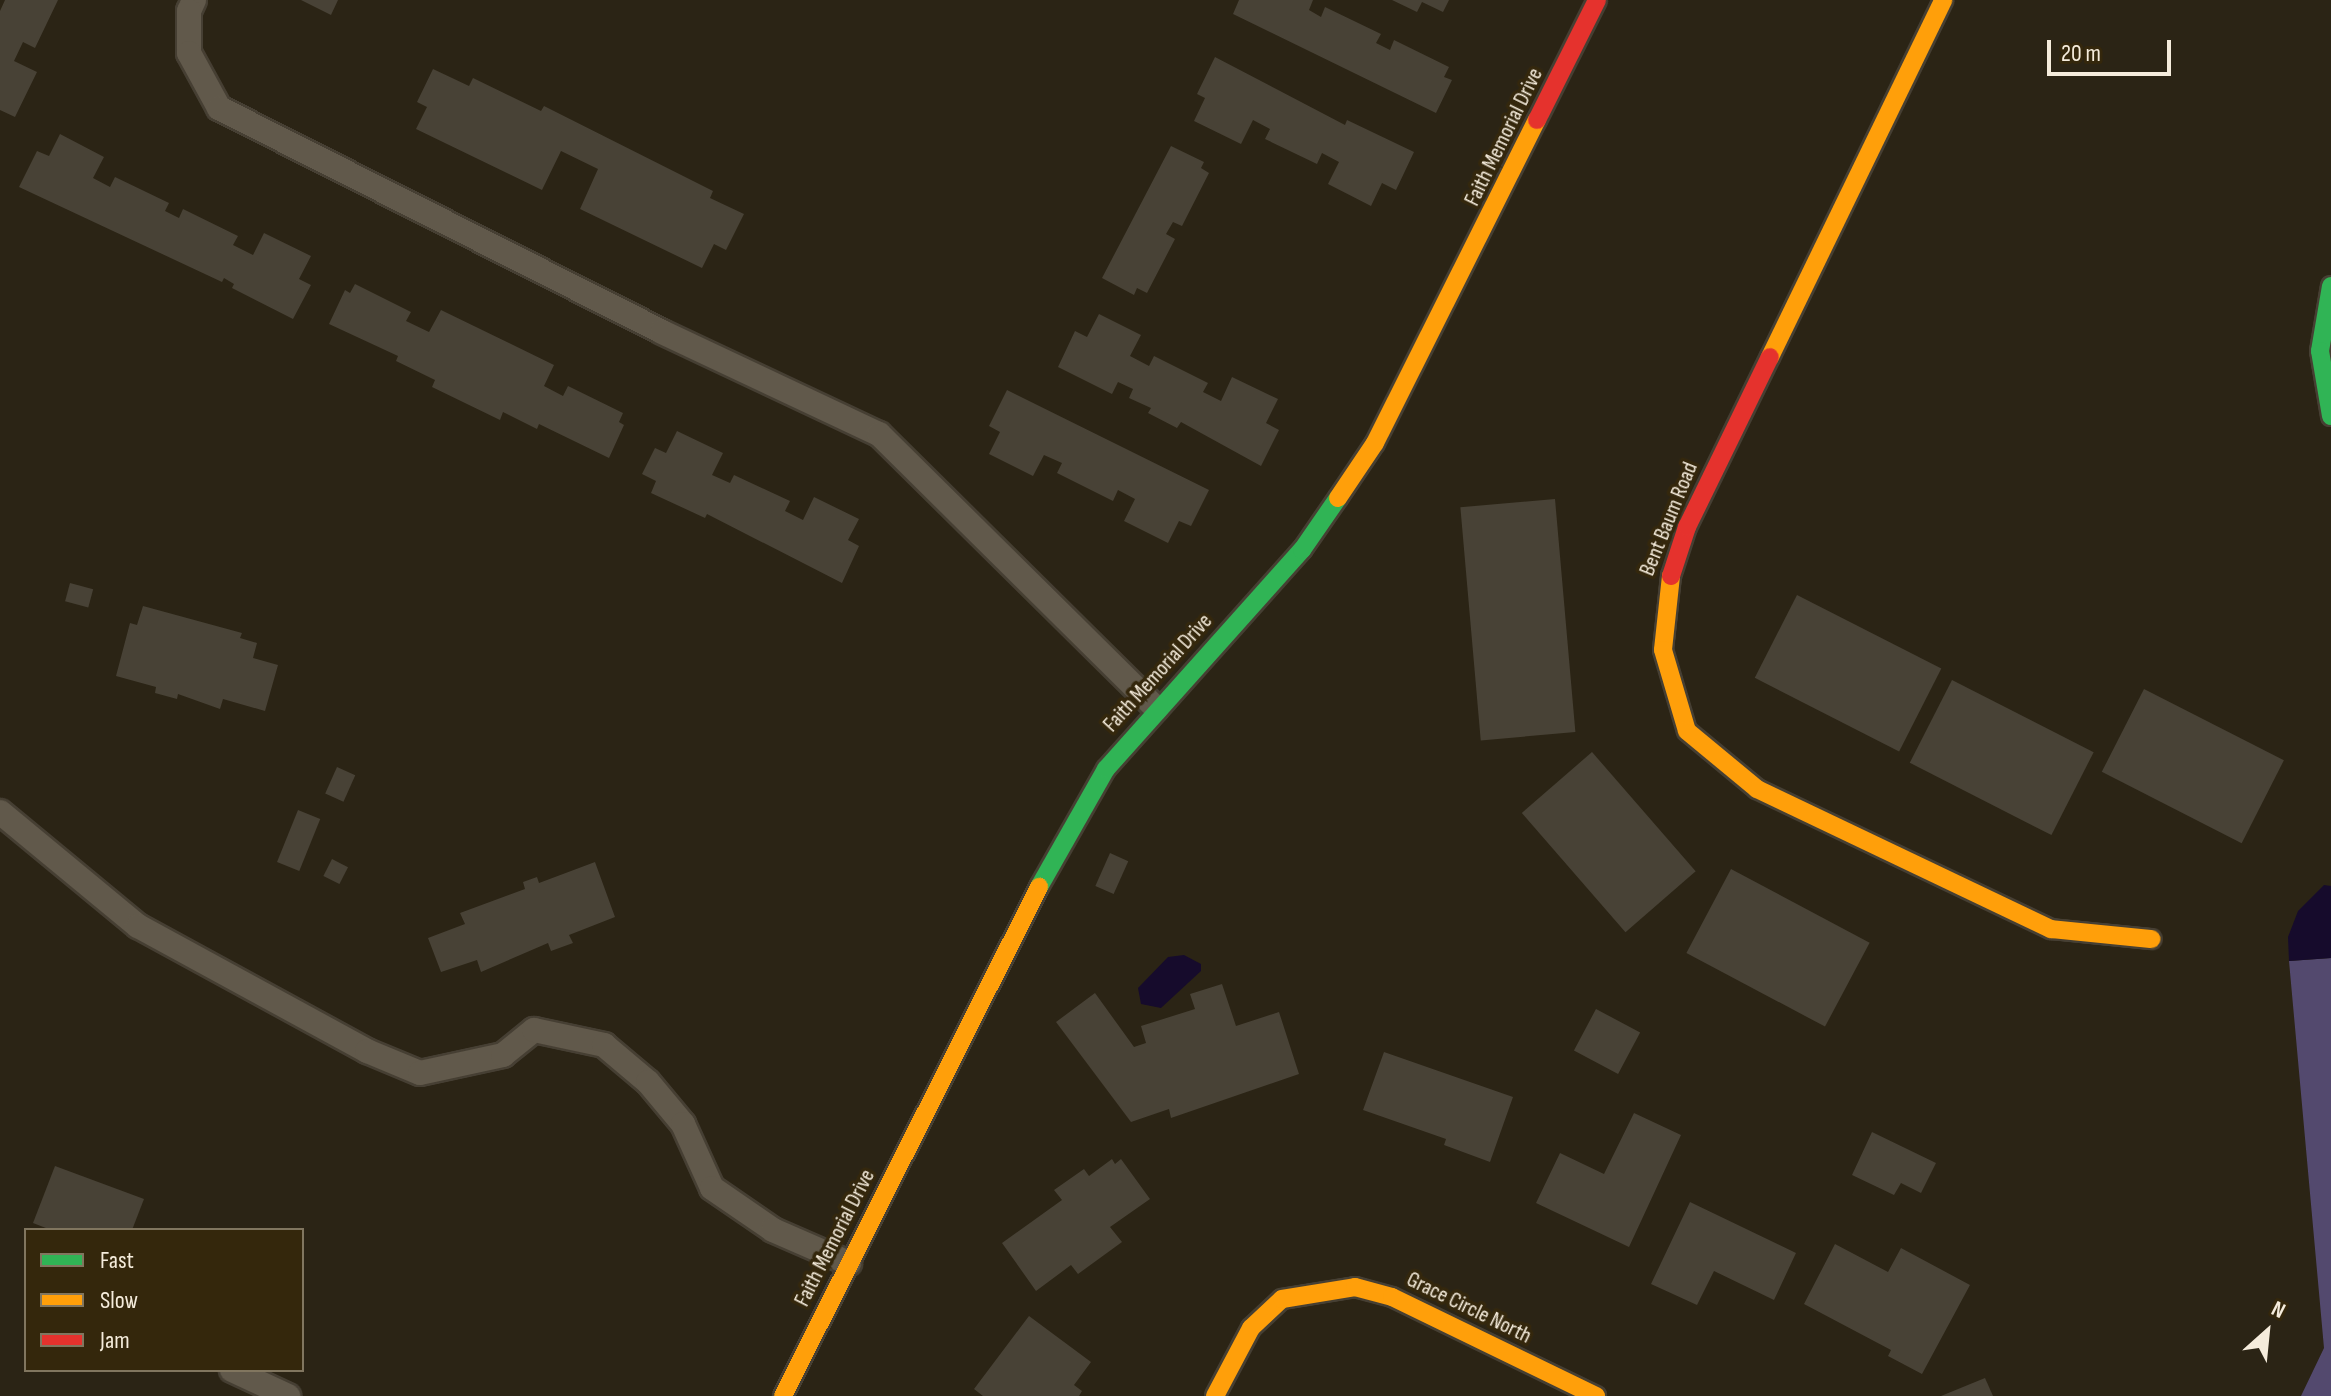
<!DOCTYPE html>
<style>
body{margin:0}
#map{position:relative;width:2331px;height:1396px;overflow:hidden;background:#2b2415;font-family:"Sofia Sans Condensed",sans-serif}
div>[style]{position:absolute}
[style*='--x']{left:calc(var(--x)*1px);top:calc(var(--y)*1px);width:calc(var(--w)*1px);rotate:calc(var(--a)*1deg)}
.forest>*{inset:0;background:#53496e}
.water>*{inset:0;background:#160b2c}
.building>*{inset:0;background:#484236;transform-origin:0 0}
.roads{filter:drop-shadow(2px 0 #463f33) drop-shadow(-2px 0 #463f33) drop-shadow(0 2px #463f33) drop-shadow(0 -2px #463f33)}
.lane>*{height:24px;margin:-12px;padding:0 12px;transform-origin:12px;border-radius:12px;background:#61594b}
.fast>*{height:18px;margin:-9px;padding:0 9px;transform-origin:9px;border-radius:9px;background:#30b455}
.slow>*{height:18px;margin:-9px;padding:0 9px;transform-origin:9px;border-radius:9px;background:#ff9f0a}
.jam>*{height:18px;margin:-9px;padding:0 9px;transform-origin:9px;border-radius:9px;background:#e5322d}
span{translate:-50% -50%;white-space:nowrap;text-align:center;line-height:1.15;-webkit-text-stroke:7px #34270c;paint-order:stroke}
.street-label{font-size:22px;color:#f5ecdc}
.legend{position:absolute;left:24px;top:1228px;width:280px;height:144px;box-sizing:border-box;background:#34270c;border:2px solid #81765f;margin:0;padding:10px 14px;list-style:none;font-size:24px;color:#f5ecdc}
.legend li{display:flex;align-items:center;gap:16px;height:40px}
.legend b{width:40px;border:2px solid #81765f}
.north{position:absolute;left:2227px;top:1292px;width:80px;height:80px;-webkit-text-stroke:6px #34270c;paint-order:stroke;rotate:27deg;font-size:22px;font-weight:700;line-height:32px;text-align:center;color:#f5ecdc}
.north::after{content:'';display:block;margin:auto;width:28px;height:36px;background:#f5ecdc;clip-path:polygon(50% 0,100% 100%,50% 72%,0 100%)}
.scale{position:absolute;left:2047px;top:40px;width:124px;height:36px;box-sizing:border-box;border:4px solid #f5ecdc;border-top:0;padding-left:10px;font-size:24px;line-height:28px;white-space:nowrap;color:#f5ecdc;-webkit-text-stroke:6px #34270c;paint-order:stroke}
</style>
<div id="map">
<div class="forest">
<div style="clip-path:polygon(2331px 958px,2331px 1396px,2301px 1396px,2324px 1348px,2289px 961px)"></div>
</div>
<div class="water">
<div style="clip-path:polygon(2324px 885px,2331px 886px,2331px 958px,2289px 961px,2288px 937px,2298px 911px)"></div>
<div style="clip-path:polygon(1184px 955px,1201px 964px,1201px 971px,1161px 1008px,1141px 1004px,1138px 988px,1168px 957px)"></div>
</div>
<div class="building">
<div style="clip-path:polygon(5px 0,58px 0,35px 48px,23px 42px,14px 61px,37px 72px,15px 117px,0 110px,0 11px)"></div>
<div style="clip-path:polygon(301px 0,338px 0,331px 15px)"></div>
<div style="clip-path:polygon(1239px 0,1313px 0,1309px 10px,1321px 17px,1325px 7px,1381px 34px,1376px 43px,1390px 50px,1394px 40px,1449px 67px,1444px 77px,1452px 80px,1436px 113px,1233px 14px)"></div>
<div style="clip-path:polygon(1392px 0,1449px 0,1443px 12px,1422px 2px,1417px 12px)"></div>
<div style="clip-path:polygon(1215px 57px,1345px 125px,1347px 120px,1414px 152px,1396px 190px,1382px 183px,1371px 206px,1328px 184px,1339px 162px,1322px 153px,1317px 164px,1265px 139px,1270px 129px,1253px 120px,1241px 144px,1194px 121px,1205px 98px,1197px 94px)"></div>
<div style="clip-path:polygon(433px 69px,469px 86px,473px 78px,541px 111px,544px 106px,713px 191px,710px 198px,744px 214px,726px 250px,714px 244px,702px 268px,580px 209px,598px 169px,561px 151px,542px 190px,416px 129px,427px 107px,417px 102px)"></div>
<div style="clip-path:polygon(60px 134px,104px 157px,93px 178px,110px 187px,115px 177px,169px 203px,165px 211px,179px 218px,183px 209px,238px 236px,233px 245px,253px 255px,264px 233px,311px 256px,299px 279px,311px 285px,293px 319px,232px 288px,234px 284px,224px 278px,222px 282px,19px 187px,37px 151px,49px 156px)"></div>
<div style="clip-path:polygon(1171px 146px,1204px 162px,1201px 168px,1209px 173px,1182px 226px,1173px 222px,1166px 234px,1175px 239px,1147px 293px,1137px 288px,1134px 295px,1102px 278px)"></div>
<div style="clip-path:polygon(355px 284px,411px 312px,406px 321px,429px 332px,441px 310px,554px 365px,544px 386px,563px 396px,568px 386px,623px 413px,619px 422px,624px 425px,609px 458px,539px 424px,537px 429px,503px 412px,500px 420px,432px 387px,435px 380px,396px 361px,398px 356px,329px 324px,345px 290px,350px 293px)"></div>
<div style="clip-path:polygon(1099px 314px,1141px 335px,1130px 356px,1149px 366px,1154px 356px,1208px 383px,1203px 392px,1221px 401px,1232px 377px,1278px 399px,1266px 423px,1279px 430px,1261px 466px,1181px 422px,1177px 428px,1148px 413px,1151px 408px,1129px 398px,1133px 389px,1118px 382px,1112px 394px,1058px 367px,1075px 331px,1087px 337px)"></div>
<div style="clip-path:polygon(1007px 390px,1209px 490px,1191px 526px,1179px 521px,1168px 543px,1124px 521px,1135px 499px,1118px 490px,1113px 501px,1057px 473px,1062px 463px,1044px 455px,1033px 476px,989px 454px,1000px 432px,989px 426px)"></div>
<div style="clip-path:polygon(677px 431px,723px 453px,712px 475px,730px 483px,734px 475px,790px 501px,785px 511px,803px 520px,814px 497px,859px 519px,848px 540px,859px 546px,842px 583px,707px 514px,705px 518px,651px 493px,656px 481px,642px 474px,655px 448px,666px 453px)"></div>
<div style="left:1555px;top:499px;width:234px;height:95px;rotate:85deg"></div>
<div style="left:70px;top:583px;width:24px;height:19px;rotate:15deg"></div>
<div style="left:1797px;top:595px;width:162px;height:93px;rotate:27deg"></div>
<div style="clip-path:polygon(143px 606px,242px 633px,240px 638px,257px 643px,253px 658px,278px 665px,265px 711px,223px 699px,220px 709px,178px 694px,177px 699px,155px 693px,156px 687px,116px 676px,130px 623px,137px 625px)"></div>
<div style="left:1952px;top:680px;width:159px;height:93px;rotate:27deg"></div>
<div style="left:2144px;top:689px;width:157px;height:93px;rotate:27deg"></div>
<div style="left:1592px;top:752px;width:158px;height:93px;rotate:49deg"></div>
<div style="left:337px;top:767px;width:20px;height:29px;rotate:24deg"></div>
<div style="left:298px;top:810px;width:24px;height:56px;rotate:22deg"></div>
<div style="left:1110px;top:853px;width:20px;height:36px;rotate:24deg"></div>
<div style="left:332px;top:859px;width:18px;height:19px;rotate:27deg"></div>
<div style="clip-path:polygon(595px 862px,615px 917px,569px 935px,573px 943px,551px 951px,548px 943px,481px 972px,477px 960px,441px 972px,428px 938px,465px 924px,460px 913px,525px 889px,523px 882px,537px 877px,539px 883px)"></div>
<div style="left:1731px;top:869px;width:157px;height:95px;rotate:28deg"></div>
<div style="clip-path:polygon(1222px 984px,1236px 1026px,1279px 1012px,1299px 1074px,1171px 1118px,1169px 1109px,1131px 1122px,1056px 1022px,1095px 993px,1134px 1047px,1146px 1043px,1141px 1026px,1195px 1009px,1190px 994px)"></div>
<div style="left:1596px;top:1009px;width:50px;height:47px;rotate:28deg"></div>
<div style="clip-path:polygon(1384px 1052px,1513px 1097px,1490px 1162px,1444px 1145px,1446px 1139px,1363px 1110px)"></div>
<div style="clip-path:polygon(1634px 1113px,1681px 1135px,1629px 1247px,1536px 1203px,1560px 1153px,1604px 1174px)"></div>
<div style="clip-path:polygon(1872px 1132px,1936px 1163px,1921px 1193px,1901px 1183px,1894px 1195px,1852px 1175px)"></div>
<div style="clip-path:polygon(1112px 1159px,1115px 1164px,1121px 1159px,1150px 1199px,1110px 1227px,1122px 1242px,1078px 1274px,1071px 1265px,1036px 1291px,1002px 1243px,1062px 1200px,1054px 1190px,1084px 1169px,1089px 1176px)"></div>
<div style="clip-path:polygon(55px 1166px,144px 1199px,132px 1230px,51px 1230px,33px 1223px)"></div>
<div style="clip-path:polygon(1690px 1202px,1796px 1253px,1774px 1300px,1714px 1271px,1697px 1305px,1651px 1284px)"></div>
<div style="clip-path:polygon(1835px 1244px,1888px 1272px,1901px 1248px,1970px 1285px,1922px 1374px,1888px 1356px,1891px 1350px,1804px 1304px)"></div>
<div style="clip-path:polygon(1029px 1316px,1091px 1362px,1074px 1385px,1082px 1391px,1079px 1396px,983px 1396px,974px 1389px)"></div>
<div style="clip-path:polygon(1985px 1378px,1993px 1396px,1941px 1396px)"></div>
</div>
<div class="roads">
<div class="lane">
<div style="--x:194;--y:0;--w:12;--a:114"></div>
<div style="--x:189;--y:11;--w:42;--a:90"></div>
<div style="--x:189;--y:53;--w:63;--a:61.4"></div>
<div style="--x:219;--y:108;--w:496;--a:26.8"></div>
<div style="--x:662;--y:332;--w:240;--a:25.2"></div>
<div style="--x:879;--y:434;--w:390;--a:44.7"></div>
<div style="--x:0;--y:812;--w:179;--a:39.6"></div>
<div style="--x:138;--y:926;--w:261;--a:28.6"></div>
<div style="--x:367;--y:1051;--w:57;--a:22.5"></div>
<div style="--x:420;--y:1073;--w:85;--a:-12.2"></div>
<div style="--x:503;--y:1055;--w:40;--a:-39"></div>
<div style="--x:534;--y:1030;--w:72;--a:12.1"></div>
<div style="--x:604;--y:1045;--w:57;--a:40.1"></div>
<div style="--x:648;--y:1082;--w:55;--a:50.2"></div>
<div style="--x:683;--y:1124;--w:70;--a:65.6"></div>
<div style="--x:712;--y:1188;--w:74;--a:34.5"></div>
<div style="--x:773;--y:1230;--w:83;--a:23.5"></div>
<div style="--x:232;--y:1370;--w:62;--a:24.9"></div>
</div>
<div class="fast">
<div style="--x:2331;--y:286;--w:66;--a:99.6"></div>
<div style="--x:2320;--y:351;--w:66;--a:80.4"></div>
<div style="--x:1039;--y:887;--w:136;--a:-60.4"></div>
<div style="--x:1106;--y:769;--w:294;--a:-48.2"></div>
<div style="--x:1302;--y:550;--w:63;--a:-55.3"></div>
</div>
<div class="slow">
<div style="--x:1770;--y:357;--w:397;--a:-64.1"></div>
<div style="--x:1338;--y:498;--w:66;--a:-56.1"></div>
<div style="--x:1375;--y:443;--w:361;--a:-63.4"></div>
<div style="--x:1671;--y:576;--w:74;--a:96.2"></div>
<div style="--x:1663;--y:650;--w:84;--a:73.5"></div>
<div style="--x:1687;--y:731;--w:91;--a:39.6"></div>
<div style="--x:1757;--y:789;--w:326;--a:25.5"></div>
<div style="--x:2051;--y:929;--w:101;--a:5.7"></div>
<div style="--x:783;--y:1396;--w:570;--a:-63.3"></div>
<div style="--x:1215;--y:1396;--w:77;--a:-62.1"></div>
<div style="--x:1251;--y:1328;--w:42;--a:-43.1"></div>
<div style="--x:1282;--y:1299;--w:74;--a:-9.3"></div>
<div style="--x:1355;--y:1287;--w:38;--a:15"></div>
<div style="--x:1392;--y:1297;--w:227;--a:25.9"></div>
</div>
<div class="jam">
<div style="--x:1537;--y:120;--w:134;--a:-63.4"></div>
<div style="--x:1671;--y:576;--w:52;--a:-71.9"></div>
<div style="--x:1687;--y:527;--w:189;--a:-64"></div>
</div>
</div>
<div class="street-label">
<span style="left:1504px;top:137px;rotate:-64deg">Faith Memorial Drive</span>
<span style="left:1669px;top:519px;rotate:-68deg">Bent Baum Road</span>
<span style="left:1158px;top:673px;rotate:-48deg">Faith Memorial Drive</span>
<span style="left:835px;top:1238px;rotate:-63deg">Faith Memorial Drive</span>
<span style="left:1469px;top:1308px;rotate:26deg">Grace Circle North</span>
</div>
<ul class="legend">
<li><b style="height:10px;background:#30b455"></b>Fast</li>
<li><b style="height:10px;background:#ff9f0a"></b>Slow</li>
<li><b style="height:10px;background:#e5322d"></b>Jam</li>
</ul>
<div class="north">N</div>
<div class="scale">20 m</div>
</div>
